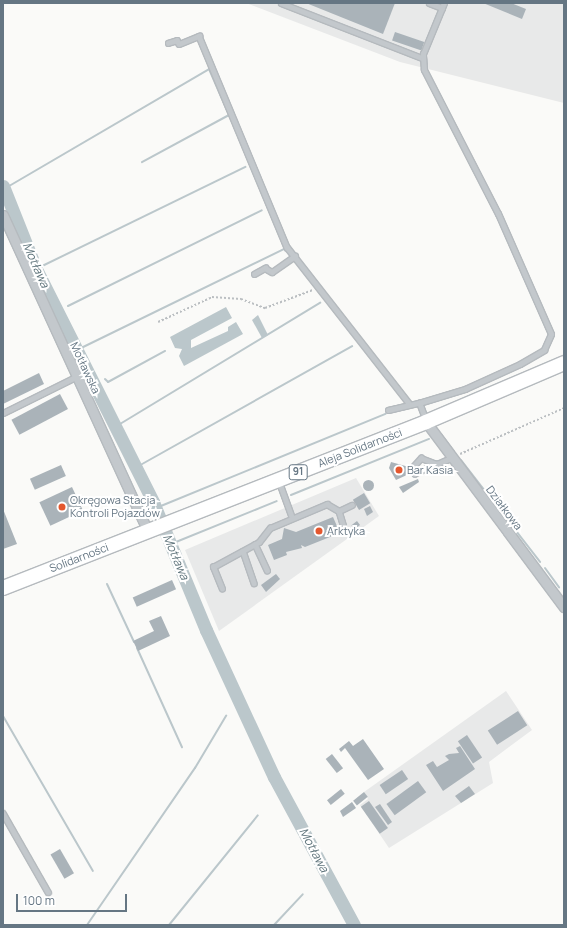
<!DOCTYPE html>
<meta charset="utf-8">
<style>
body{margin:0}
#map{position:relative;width:567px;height:928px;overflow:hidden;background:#fafaf8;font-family:Manrope,sans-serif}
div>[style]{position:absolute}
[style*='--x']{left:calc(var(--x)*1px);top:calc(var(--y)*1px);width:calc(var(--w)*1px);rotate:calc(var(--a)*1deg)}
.built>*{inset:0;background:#e8e9e9}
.water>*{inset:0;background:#bbc7cb}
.stream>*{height:2px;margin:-1px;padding:0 1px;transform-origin:1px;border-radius:1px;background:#bbc7cb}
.river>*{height:13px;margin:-6.5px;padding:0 6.5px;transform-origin:6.5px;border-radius:6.5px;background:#bbc7cb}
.building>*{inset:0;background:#aab3b9;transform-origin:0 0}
.round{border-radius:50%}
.path>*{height:1.5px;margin-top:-0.75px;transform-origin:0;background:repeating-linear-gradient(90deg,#bbbfc2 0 2px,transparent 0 4px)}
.roads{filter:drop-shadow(1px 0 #b5babe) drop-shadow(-1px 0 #b5babe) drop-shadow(0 1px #b5babe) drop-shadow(0 -1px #b5babe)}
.service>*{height:4.5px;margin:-2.25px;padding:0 2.25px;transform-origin:2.25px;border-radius:2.25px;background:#c3c8cc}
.minor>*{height:9px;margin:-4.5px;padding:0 4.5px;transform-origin:4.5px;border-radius:4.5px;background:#c3c8cc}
.primary>*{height:14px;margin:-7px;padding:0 7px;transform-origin:7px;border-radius:7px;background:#fff}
.dots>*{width:11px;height:11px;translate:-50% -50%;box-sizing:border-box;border:2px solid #fff;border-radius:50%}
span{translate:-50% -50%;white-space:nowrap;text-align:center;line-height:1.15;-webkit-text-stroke:4px #fff;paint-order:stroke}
.shield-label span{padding:1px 3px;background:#fff;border:1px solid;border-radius:3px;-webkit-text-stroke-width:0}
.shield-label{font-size:10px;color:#657683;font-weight:700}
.street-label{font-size:11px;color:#657683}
.poi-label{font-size:11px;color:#657683}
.left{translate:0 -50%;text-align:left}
.water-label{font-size:12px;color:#60757c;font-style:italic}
.frame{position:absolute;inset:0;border:4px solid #657683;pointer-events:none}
.scale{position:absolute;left:16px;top:894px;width:111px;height:18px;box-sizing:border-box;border:2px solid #657683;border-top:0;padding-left:5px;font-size:12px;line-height:14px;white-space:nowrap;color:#657683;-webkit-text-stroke:3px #fff;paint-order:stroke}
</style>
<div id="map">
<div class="built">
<div style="clip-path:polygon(246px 3px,564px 3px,564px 103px,400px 62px)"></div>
<div style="clip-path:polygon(356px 478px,379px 516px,219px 631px,185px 550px)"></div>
<div style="clip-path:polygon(506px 691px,532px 730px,489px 762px,493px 783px,389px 848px,360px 805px,368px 799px,364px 792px)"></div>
</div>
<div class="water">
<div style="clip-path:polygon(226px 307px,232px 318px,191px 340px,191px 348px,228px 331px,228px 327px,236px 322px,243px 334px,184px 366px,179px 356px,182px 349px,175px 348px,170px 337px)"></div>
<div style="clip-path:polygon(258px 315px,268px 335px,262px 338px,252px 320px)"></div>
</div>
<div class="stream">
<div style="--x:4;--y:189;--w:238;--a:-30.3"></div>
<div style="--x:209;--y:69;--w:50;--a:66.5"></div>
<div style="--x:229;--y:115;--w:99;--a:151.6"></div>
<div style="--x:36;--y:269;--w:233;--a:-26"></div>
<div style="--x:68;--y:306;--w:216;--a:-26.3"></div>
<div style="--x:77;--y:350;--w:230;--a:-26"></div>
<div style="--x:105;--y:379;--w:4;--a:45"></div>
<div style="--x:108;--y:382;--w:65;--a:-28.5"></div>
<div style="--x:115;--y:427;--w:240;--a:-31.2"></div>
<div style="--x:441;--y:434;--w:21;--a:53"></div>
<div style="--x:461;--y:460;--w:129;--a:52.2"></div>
<div style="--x:135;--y:468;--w:249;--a:-29.3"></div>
<div style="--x:291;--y:495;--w:149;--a:-22.1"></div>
<div style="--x:156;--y:508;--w:248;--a:-22.3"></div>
<div style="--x:171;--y:544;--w:114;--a:-22.1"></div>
<div style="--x:545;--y:568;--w:24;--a:54"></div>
<div style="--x:107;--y:584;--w:64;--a:65"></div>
<div style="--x:137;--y:648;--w:109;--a:65.6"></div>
<div style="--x:3;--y:716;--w:179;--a:59.9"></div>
<div style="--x:87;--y:925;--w:191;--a:-55.5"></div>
<div style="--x:195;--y:768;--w:61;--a:-59.2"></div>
<div style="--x:169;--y:925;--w:141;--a:-51"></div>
<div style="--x:274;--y:925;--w:42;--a:-46.9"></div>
</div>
<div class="river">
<div style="--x:3;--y:186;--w:89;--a:68.3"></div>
<div style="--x:36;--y:269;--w:261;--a:63.3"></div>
<div style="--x:153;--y:502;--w:139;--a:67.5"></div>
<div style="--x:206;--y:630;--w:162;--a:65.2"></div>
<div style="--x:274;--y:777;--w:168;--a:61.6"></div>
</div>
<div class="building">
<div style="clip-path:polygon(306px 3px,395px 3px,383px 34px)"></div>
<div style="clip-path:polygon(483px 3px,511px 3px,526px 9px,522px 19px)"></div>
<div style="left:395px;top:32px;width:31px;height:9px;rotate:19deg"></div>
<div style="clip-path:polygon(39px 373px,44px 384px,3px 404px,3px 391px)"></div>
<div style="left:60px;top:394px;width:17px;height:55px;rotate:62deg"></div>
<div style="clip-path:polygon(391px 462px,409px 467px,409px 474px,396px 480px,389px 468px)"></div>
<div style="left:61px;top:465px;width:12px;height:34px;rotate:66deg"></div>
<div style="clip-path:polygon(418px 479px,419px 482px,403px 493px,399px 487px)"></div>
<div class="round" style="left:362.5px;top:479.5px;width:11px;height:11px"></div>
<div style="left:72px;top:487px;width:26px;height:36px;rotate:65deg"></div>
<div style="left:364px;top:493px;width:12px;height:13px;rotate:59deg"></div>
<div style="clip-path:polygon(370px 506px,373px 512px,367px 516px,364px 509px)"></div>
<div style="clip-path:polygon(3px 509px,17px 544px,3px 549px)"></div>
<div style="clip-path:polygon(333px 517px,340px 533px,305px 547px,301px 545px,302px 548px,286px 552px,287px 555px,274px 560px,268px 545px,282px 539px,284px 528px,296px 532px)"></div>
<div style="left:357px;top:521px;width:5px;height:7px;rotate:53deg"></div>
<div style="clip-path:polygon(276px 574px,280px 579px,266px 592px,261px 585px)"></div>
<div style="left:172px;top:580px;width:10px;height:43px;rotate:66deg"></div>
<div style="clip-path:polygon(161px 616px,170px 636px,138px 651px,133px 641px,154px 631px,149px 621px)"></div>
<div style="left:518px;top:711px;width:17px;height:36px;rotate:57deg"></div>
<div style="left:467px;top:735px;width:27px;height:11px;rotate:56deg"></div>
<div style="clip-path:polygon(363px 739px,384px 769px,368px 780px,345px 748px,341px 752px,339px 749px,349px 741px,353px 746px)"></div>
<div style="clip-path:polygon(460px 746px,475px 769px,443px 791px,426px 765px,433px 761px,437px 767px,449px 760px,445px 756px,449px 754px,459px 753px,456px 748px)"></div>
<div style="left:332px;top:754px;width:18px;height:8px;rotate:52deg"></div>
<div style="left:402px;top:770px;width:11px;height:27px;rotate:56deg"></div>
<div style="left:418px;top:781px;width:14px;height:39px;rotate:54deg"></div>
<div style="clip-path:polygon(469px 786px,475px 794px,461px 803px,455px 796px)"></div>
<div style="left:341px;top:789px;width:6px;height:18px;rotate:51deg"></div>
<div style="left:364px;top:792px;width:6px;height:14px;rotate:51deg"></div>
<div style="left:369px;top:801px;width:33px;height:10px;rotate:55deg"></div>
<div style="clip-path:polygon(352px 802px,356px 808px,343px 817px,340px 811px)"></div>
<div style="clip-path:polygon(380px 804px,392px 822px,388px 825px,375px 807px)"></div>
<div style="left:60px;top:849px;width:28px;height:11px;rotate:60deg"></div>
</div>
<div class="path">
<div style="--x:158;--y:322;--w:60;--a:-24.8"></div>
<div style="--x:212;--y:297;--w:29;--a:4"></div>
<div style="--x:241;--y:299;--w:26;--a:21"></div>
<div style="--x:265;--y:308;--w:51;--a:-20.6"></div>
<div style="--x:460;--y:454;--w:114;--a:-23.9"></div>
</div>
<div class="roads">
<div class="service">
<div style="--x:281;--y:3;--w:151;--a:21.3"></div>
<div style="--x:429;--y:3;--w:14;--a:21"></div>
<div style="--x:168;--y:43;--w:9;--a:-18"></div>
<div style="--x:177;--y:40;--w:4;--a:63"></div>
<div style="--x:179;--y:44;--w:22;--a:-22"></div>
<div style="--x:199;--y:36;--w:229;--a:67.4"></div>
<div style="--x:287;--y:247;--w:198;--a:52"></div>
<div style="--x:254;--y:274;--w:13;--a:-29"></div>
<div style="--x:265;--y:268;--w:8;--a:30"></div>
<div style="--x:272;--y:272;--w:28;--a:-35"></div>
<div style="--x:388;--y:410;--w:32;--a:-13"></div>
<div style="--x:3;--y:413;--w:81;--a:-26.3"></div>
<div style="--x:426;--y:421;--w:19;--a:-111"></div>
<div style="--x:419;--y:403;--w:48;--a:-16.9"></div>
<div style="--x:465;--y:389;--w:60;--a:-24.4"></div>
<div style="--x:520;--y:364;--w:28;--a:-30"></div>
<div style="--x:544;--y:350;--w:17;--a:-66"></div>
<div style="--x:551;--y:334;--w:131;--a:-113.8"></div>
<div style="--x:498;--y:214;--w:162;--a:-117.2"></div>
<div style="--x:424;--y:70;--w:16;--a:-94"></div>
<div style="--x:423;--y:54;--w:55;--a:-67.6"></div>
<div style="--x:437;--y:464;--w:24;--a:156"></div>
<div style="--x:415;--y:474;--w:6;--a:-129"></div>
<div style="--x:411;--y:469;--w:15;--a:-48"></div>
<div style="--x:421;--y:458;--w:17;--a:21"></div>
<div style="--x:437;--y:464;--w:15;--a:-23"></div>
<div style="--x:279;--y:481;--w:38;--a:70"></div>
<div style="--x:339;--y:511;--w:17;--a:73"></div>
<div style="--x:255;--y:544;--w:29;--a:65"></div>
<div style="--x:243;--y:551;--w:34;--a:71"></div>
<div style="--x:222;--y:589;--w:24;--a:-112"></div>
<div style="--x:213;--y:567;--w:52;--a:-28.5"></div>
<div style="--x:259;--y:542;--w:18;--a:-52"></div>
<div style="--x:270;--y:528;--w:62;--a:-22.8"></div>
<div style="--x:327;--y:504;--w:14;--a:30"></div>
<div style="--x:339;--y:511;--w:14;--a:-25"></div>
<div style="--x:3;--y:813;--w:91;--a:60.3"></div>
</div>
<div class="minor">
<div style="--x:3;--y:215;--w:348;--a:65.4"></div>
<div style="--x:426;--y:422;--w:231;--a:53.3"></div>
</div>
<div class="primary">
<div style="--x:3;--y:588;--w:454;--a:-21.4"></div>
<div style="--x:426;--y:422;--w:150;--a:-23.1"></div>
</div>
</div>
<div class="dots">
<div style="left:399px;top:470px;background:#e4572e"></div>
<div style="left:62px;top:507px;background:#e4572e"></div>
<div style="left:319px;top:531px;background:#e4572e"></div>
</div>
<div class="shield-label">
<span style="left:298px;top:472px">91</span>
</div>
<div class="street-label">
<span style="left:85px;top:368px;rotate:65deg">Motławska</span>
<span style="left:360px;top:448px;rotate:-21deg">Aleja Solidarności</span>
<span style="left:504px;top:508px;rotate:53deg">Działkowa</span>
<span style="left:79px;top:558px;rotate:-21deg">Solidarności</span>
</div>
<div class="poi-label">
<span class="left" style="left:407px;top:470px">Bar Kasia</span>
<span class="left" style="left:70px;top:507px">Okręgowa Stacja<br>Kontroli Pojazdów</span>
<span class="left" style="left:327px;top:531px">Arktyka</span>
</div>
<div class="water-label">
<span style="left:36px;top:265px;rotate:66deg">Motława</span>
<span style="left:176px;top:557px;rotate:67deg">Motława</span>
<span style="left:314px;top:850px;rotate:62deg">Motława</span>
</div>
<div class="frame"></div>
<div class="scale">100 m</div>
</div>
